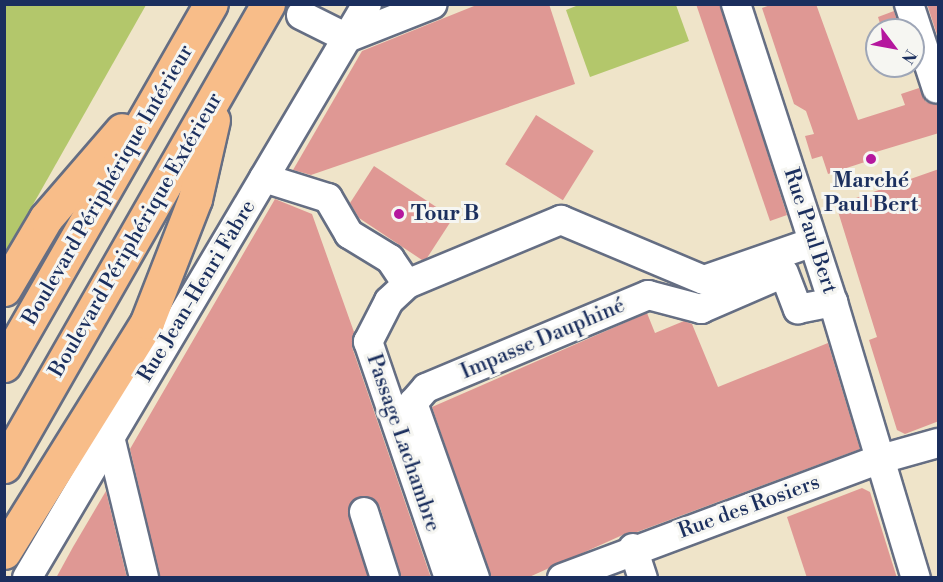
<!DOCTYPE html>
<meta charset="utf-8">
<style>
body{margin:0}
#map{position:relative;width:943px;height:582px;overflow:hidden;background:#efe4c9;font-family:"Libre Bodoni",serif}
div>[style]{position:absolute}
[style*='--x']{left:calc(var(--x)*1px);top:calc(var(--y)*1px);width:calc(var(--w)*1px);rotate:calc(var(--a)*1deg)}
.green>*{inset:0;background:#b3c76b}
.building>*{inset:0;background:#df9894;transform-origin:0 0}
.roads{filter:drop-shadow(2px 0 #656e83) drop-shadow(-2px 0 #656e83) drop-shadow(0 2px #656e83) drop-shadow(0 -2px #656e83)}
.minor>*{height:28px;margin:-14px;padding:0 14px;transform-origin:14px;border-radius:14px;background:#fff}
.highway>*{height:33px;margin:-16.5px;padding:0 16.5px;transform-origin:16.5px;border-radius:16.5px;background:#f8bd89}
.dots>*{width:16px;height:16px;translate:-50% -50%;box-sizing:border-box;border:3px solid #f6f6f2;border-radius:50%}
span{translate:-50% -50%;white-space:nowrap;text-align:center;line-height:1.15;-webkit-text-stroke:6px #f6f6f2;paint-order:stroke}
.poi-label{font-size:21px;color:#1b2f5e;font-weight:700}
.left{translate:0 -50%;text-align:left}
.street-label{font-size:21px;color:#1b2f5e}
.frame{position:absolute;inset:0;border:6px solid #1b2f5e;pointer-events:none}
.north{position:absolute;left:865px;top:18px;width:60px;height:60px;box-sizing:border-box;background:#f6f6f2;border:2px solid #9ea6b7;border-radius:50%;rotate:122deg;font-size:16px;font-weight:700;line-height:24px;text-align:center;color:#1b2f5e}
.north::after{content:'';display:block;margin:auto;width:21px;height:27px;background:#b5179e;clip-path:polygon(50% 0,100% 100%,50% 72%,0 100%)}
</style>
<div id="map">
<div class="green">
<div style="clip-path:polygon(5px 4px,146px 5px,5px 254px,4px 5px)"></div>
<div style="clip-path:polygon(581px 4px,676px 5px,689px 41px,590px 77px,566px 10px)"></div>
</div>
<div class="building">
<div style="clip-path:polygon(479px 4px,549px 4px,575px 84px,311px 175px,293px 170px,362px 51px)"></div>
<div style="clip-path:polygon(696px 4px,720px 4px,787px 215px,770px 221px)"></div>
<div style="clip-path:polygon(773px 4px,816px 4px,858px 120px,905px 105px,901px 94px,919px 88px,926px 102px,939px 105px,939px 133px,866px 155px,868px 161px,828px 174px,822px 156px,812px 159px,805px 136px,814px 134px,806px 111px,794px 104px,762px 8px)"></div>
<div style="clip-path:polygon(927px 4px,939px 4px,939px 41px)"></div>
<div style="clip-path:polygon(894px 11px,900px 30px,882px 30px,878px 17px)"></div>
<div style="left:536px;top:115px;width:68px;height:58px;rotate:32deg"></div>
<div style="clip-path:polygon(374px 166px,453px 218px,427px 258px,422px 260px,359px 218px,350px 203px)"></div>
<div style="clip-path:polygon(939px 169px,939px 421px,905px 434px,897px 430px,869px 340px,877px 337px,836px 205px)"></div>
<div style="clip-path:polygon(275px 199px,312px 214px,354px 332px,352px 347px,431px 578px,401px 578px,380px 507px,367px 496px,352px 501px,348px 509px,368px 578px,160px 578px,130px 449px)"></div>
<div style="clip-path:polygon(647px 313px,655px 333px,684px 321px,692px 324px,718px 387px,828px 343px,860px 449px,637px 532px,627px 533px,527px 578px,491px 578px,432px 407px)"></div>
<div style="clip-path:polygon(862px 488px,870px 492px,897px 578px,807px 578px,787px 517px)"></div>
<div style="clip-path:polygon(106px 491px,127px 578px,56px 578px,73px 547px)"></div>
</div>
<div class="roads">
<div class="minor">
<div style="--x:736;--y:4;--w:313;--a:72"></div>
<div style="--x:833;--y:302;--w:288;--a:73.3"></div>
<div style="--x:909;--y:4;--w:89;--a:71.8"></div>
<div style="--x:301;--y:15;--w:51;--a:26.6"></div>
<div style="--x:347;--y:38;--w:92;--a:-21.6"></div>
<div style="--x:264;--y:178;--w:67;--a:17.4"></div>
<div style="--x:328;--y:198;--w:42;--a:59.7"></div>
<div style="--x:349;--y:234;--w:48;--a:31.4"></div>
<div style="--x:390;--y:259;--w:30;--a:56"></div>
<div style="--x:110;--y:437;--w:145;--a:76.4"></div>
<div style="--x:364;--y:512;--w:69;--a:72.3"></div>
<div style="--x:633;--y:548;--w:32;--a:72"></div>
<div style="--x:27;--y:578;--w:667;--a:-59.36"></div>
<div style="--x:449;--y:578;--w:250;--a:-108.9"></div>
<div style="--x:368;--y:342;--w:46;--a:-62.9"></div>
<div style="--x:389;--y:301;--w:25;--a:-43"></div>
<div style="--x:407;--y:284;--w:167;--a:-22.6"></div>
<div style="--x:561;--y:220;--w:155;--a:22.8"></div>
<div style="--x:704;--y:280;--w:115;--a:-19.2"></div>
<div style="--x:475;--y:578;--w:186;--a:-109.5"></div>
<div style="--x:413;--y:403;--w:20;--a:-49"></div>
<div style="--x:426;--y:388;--w:241;--a:-22.7"></div>
<div style="--x:648;--y:295;--w:55;--a:14.8"></div>
<div style="--x:701;--y:309;--w:90;--a:-23.4"></div>
<div style="--x:784;--y:273;--w:39;--a:69"></div>
<div style="--x:798;--y:309;--w:36;--a:-11"></div>
<div style="--x:562;--y:578;--w:340;--a:-20.5"></div>
<div style="--x:881;--y:459;--w:59;--a:-15.7"></div>
</div>
<div class="highway">
<div style="--x:4;--y:289;--w:82;--a:-59.4"></div>
<div style="--x:46;--y:218;--w:116;--a:-49.2"></div>
<div style="--x:4;--y:365;--w:416;--a:-60.2"></div>
<div style="--x:4;--y:466;--w:532;--a:-60.26"></div>
<div style="--x:4;--y:552;--w:271;--a:-58.1"></div>
<div style="--x:147;--y:322;--w:132;--a:-68.7"></div>
<div style="--x:195;--y:199;--w:81;--a:-77.2"></div>
</div>
</div>
<div class="dots">
<div style="left:871px;top:159px;background:#b5179e"></div>
<div style="left:399px;top:214px;background:#b5179e"></div>
</div>
<div class="poi-label">
<span style="left:871px;top:193px">Marché<br>Paul Bert</span>
<span class="left" style="left:411px;top:214px">Tour B</span>
</div>
<div class="street-label">
<span style="left:108px;top:185px;rotate:-60deg">Boulevard Périphérique Intérieur</span>
<span style="left:810px;top:231px;rotate:72deg">Rue Paul Bert</span>
<span style="left:136px;top:235px;rotate:-60deg">Boulevard Périphérique Extérieur</span>
<span style="left:197px;top:291px;rotate:-59deg">Rue Jean-Henri Fabre</span>
<span style="left:543px;top:339px;rotate:-23deg">Impasse Dauphiné</span>
<span style="left:403px;top:443px;rotate:71deg">Passage Lachambre</span>
<span style="left:749px;top:507px;rotate:-20deg">Rue des Rosiers</span>
</div>
<div class="frame"></div>
<div class="north">N</div>
</div>
